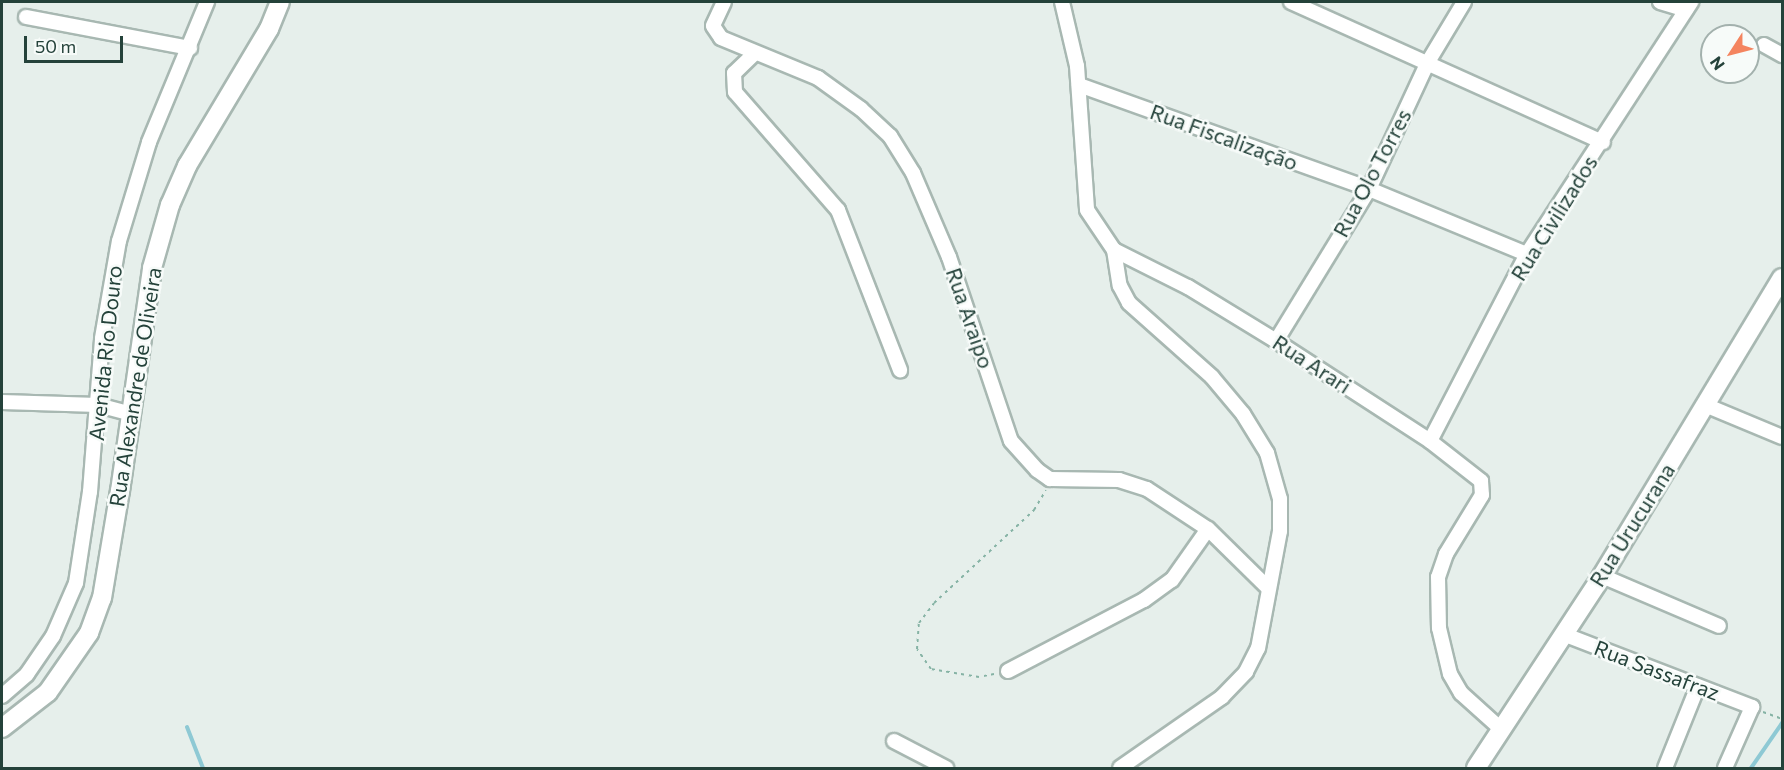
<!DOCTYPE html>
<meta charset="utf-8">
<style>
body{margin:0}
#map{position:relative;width:1784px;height:770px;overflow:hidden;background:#e6efeb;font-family:Commissioner,sans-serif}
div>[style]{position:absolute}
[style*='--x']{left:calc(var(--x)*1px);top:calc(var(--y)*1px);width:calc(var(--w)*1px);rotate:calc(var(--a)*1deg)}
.stream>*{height:4px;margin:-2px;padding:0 2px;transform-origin:2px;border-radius:2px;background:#8ec9d4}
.path>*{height:2px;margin-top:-1px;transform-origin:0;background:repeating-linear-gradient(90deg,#86b3a5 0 3px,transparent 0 7.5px)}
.roads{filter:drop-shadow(2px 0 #a8b8b2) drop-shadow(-2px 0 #a8b8b2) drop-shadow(0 2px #a8b8b2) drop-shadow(0 -2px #a8b8b2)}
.minor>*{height:14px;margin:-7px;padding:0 7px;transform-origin:7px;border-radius:7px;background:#fff}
.tertiary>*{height:18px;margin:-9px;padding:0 9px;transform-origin:9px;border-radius:9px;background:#fff}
.secondary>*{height:18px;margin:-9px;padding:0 9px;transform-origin:9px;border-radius:9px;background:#fff}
span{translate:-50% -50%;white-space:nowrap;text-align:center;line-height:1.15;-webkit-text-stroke:5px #f7fbf9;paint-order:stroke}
.street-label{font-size:21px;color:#24423a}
.frame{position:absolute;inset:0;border:3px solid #24423a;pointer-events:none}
.north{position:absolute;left:1700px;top:24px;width:60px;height:60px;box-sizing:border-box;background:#f7fbf9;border:2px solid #a3b1ad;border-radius:50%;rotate:234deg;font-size:16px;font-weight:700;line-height:24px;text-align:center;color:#24423a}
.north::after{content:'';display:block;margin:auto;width:21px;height:27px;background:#f4845f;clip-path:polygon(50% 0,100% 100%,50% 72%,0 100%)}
.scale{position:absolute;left:24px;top:36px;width:99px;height:27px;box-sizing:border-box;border:3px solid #24423a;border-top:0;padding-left:8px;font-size:18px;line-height:21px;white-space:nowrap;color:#24423a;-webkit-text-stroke:4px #f7fbf9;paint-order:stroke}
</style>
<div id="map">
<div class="stream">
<div style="--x:187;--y:727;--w:44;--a:68.7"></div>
<div style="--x:1751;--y:768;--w:55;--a:-55.4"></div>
</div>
<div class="path">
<div style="--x:994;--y:674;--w:15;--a:169"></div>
<div style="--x:979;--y:677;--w:49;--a:-170.5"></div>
<div style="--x:931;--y:669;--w:24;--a:-125"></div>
<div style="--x:917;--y:649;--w:26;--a:-86"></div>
<div style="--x:919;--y:623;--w:25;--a:-53"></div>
<div style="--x:934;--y:603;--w:137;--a:-42.9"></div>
<div style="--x:1034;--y:510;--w:23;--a:-59"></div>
<div style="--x:1763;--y:712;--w:20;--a:20"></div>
</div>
<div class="roads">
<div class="minor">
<div style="--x:724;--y:2;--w:26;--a:115"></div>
<div style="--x:713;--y:26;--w:14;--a:56"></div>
<div style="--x:721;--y:38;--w:105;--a:22.4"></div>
<div style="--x:818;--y:78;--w:53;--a:35.8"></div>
<div style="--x:861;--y:109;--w:40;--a:43"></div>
<div style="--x:890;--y:136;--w:44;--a:58.1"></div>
<div style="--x:913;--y:173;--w:91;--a:66.8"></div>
<div style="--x:949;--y:257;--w:194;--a:71.4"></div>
<div style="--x:1011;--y:441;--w:39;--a:48"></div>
<div style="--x:1037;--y:470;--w:16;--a:35"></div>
<div style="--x:1050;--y:479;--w:69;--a:0.8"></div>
<div style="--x:1119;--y:480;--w:29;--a:18"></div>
<div style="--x:1147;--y:489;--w:73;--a:33.3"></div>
<div style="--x:1208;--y:529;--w:83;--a:44.5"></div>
<div style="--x:1062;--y:2;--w:66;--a:76.8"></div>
<div style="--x:1077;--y:66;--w:144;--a:86"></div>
<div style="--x:1087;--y:210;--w:48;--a:56"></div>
<div style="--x:1114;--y:250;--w:83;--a:26.6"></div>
<div style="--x:1188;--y:287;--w:103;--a:31.5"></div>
<div style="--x:1276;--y:341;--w:184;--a:33"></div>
<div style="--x:1430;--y:441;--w:65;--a:38.1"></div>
<div style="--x:1481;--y:481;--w:14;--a:86"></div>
<div style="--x:1482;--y:495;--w:69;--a:121.4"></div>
<div style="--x:1446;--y:554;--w:24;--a:109"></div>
<div style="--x:1438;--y:577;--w:51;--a:88.9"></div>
<div style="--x:1439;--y:628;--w:47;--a:76.6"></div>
<div style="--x:1450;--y:674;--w:22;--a:60"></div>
<div style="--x:1461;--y:693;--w:54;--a:42"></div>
<div style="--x:1291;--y:2;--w:342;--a:24.2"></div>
<div style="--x:1660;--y:2;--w:27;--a:17"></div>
<div style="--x:26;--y:17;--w:167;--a:10.7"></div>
<div style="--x:1764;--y:45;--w:21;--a:29"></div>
<div style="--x:755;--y:53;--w:29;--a:136"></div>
<div style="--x:734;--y:73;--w:19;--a:87"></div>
<div style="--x:735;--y:92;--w:157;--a:48.9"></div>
<div style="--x:838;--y:210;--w:172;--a:68.8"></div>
<div style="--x:1079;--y:85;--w:308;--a:19.7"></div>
<div style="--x:1369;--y:189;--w:171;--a:22.4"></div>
<div style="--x:1114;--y:250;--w:36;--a:81"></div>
<div style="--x:1120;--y:286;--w:19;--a:62"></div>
<div style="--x:1129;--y:303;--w:111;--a:41.7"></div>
<div style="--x:1212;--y:377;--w:48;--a:50"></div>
<div style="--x:1243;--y:414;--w:46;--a:58.4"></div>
<div style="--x:1267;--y:453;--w:48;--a:74.2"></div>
<div style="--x:1280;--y:499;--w:32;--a:90"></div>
<div style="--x:1280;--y:531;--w:119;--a:100.6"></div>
<div style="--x:1258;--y:648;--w:27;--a:117"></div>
<div style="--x:1246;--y:672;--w:35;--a:134"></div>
<div style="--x:1222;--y:697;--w:124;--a:145.2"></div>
<div style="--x:1276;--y:341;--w:178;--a:-58.5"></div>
<div style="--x:1369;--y:189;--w:140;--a:-65.1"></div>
<div style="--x:1428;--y:62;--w:70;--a:-59"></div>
<div style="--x:2;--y:402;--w:96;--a:1.8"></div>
<div style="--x:98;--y:405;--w:35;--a:15"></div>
<div style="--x:1705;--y:405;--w:83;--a:22.6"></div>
<div style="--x:1430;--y:441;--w:211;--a:-62.6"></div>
<div style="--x:1527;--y:254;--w:301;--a:-56.9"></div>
<div style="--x:1602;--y:576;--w:127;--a:23.1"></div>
<div style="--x:1563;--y:634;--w:203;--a:21.1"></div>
<div style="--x:1752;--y:707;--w:67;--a:113.9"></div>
<div style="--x:1008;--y:671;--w:153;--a:-27.6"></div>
<div style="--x:1144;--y:600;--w:34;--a:-36"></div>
<div style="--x:1172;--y:580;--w:62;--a:-54.8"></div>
<div style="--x:2;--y:696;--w:33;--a:-41"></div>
<div style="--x:27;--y:674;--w:46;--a:-55.6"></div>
<div style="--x:53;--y:636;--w:58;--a:-66.5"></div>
<div style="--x:76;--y:583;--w:92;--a:-81.3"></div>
<div style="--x:90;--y:492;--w:154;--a:-85.5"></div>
<div style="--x:102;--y:338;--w:98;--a:-80.1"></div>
<div style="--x:119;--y:241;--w:103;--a:-73.1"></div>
<div style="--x:149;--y:142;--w:152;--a:-67.5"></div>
<div style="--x:894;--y:741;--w:59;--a:27.4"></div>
<div style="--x:1665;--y:768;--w:88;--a:-68.1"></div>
</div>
<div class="tertiary">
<div style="--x:1476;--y:768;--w:230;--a:-56.7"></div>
<div style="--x:1602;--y:576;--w:348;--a:-58.9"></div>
</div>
<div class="secondary">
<div style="--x:2;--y:728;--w:58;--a:-38"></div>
<div style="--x:48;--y:692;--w:72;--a:-55.2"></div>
<div style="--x:89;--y:633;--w:37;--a:-70"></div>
<div style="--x:102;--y:598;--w:109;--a:-80.5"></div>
<div style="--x:120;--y:491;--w:225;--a:-81.8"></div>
<div style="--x:152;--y:268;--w:66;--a:-74.1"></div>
<div style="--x:170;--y:205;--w:43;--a:-66.4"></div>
<div style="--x:187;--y:166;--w:160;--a:-59.1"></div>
<div style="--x:269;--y:29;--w:29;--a:-68"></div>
</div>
</div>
<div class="street-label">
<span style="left:1224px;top:137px;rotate:20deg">Rua Fiscalização</span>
<span style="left:1372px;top:173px;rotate:-62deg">Rua Olo Torres</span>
<span style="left:1554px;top:218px;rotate:-58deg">Rua Civilizados</span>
<span style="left:970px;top:318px;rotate:71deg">Rua Araipo</span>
<span style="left:105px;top:353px;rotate:-84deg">Avenida Rio Douro</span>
<span style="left:1312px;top:364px;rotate:33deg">Rua Arari</span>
<span style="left:135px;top:387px;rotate:-81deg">Rua Alexandre de Oliveira</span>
<span style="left:1632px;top:525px;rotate:-58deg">Rua Urucurana</span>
<span style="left:1657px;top:670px;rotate:21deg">Rua Sassafraz</span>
</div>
<div class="frame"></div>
<div class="north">N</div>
<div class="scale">50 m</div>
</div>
